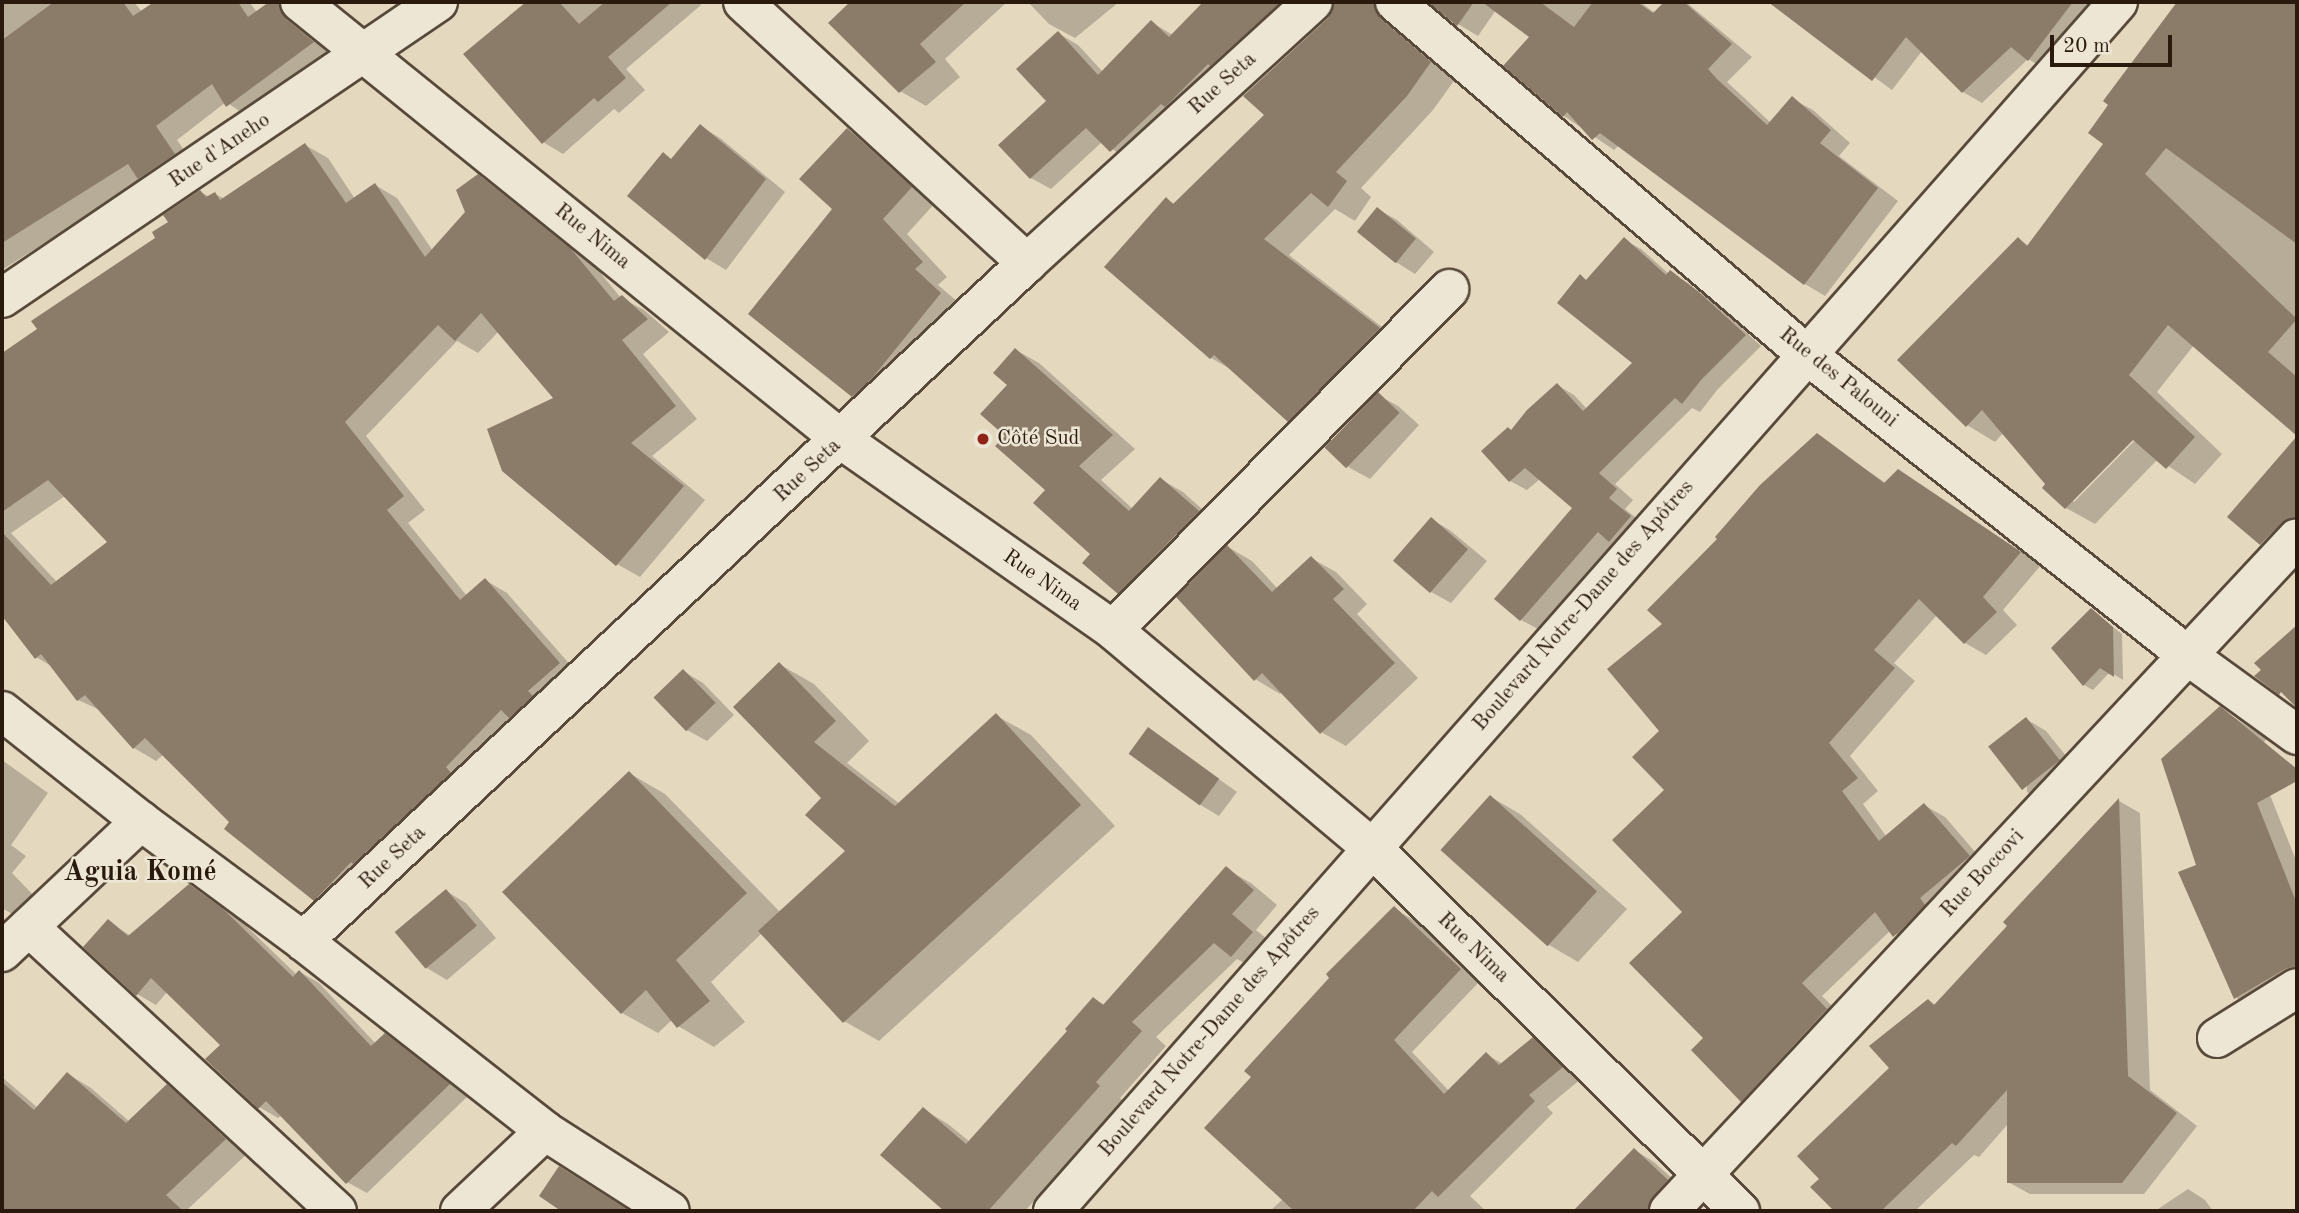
<!DOCTYPE html>
<meta charset="utf-8">
<style>
body{margin:0}
#map{position:relative;width:2299px;height:1213px;overflow:hidden;background:#e4d8bf;font-family:"Old Standard TT",serif}
div>[style]{position:absolute}
[style*='--x']{left:calc(var(--x)*1px);top:calc(var(--y)*1px);width:calc(var(--w)*1px);rotate:calc(var(--a)*1deg)}
.shadow>*{inset:0;background:#0003}
.building>*{inset:0;background:#8b7c6a;transform-origin:0 0}
.roads{filter:drop-shadow(2px 0 #58493a) drop-shadow(-2px 0 #58493a) drop-shadow(0 2px #58493a) drop-shadow(0 -2px #58493a)}
.street>*{height:38px;margin:-19px;padding:0 19px;transform-origin:19px;border-radius:19px;background:#ede6d5}
.secondary>*{height:38px;margin:-19px;padding:0 19px;transform-origin:19px;border-radius:19px;background:#ede6d5}
.dots>*{width:19px;height:19px;translate:-50% -50%;box-sizing:border-box;border:4px solid #ede6d5;border-radius:50%}
span{translate:-50% -50%;white-space:nowrap;text-align:center;line-height:1.15;-webkit-text-stroke:5px #ede6d5;paint-order:stroke}
.street-label{font-size:21px;color:#2a190d}
.poi-label{font-size:21px;color:#2a190d}
.left{translate:0 -50%;text-align:left}
.district-label{font-size:28px;color:#2a190d;font-weight:700}
.frame{position:absolute;inset:0;border:4px solid #2a190d;pointer-events:none}
.scale{position:absolute;left:2050px;top:35px;width:122px;height:32px;box-sizing:border-box;border:4px solid #2a190d;border-top:0;padding-left:9px;font-size:21px;line-height:24px;white-space:nowrap;color:#2a190d;-webkit-text-stroke:5px #ede6d5;paint-order:stroke}
</style>
<div id="map">
<div class="shadow">
<div style="clip-path:polygon(2px 2px,134px 2px,142px 12px,157px 2px,249px 2px,257px 12px,272px 2px,292px 2px,335px 55px,250px 118px,226px 102px,177px 140px,196px 167px,143px 180px,2px 270px)"></div>
<div style="clip-path:polygon(527px 2px,699px 2px,701px 5px,626px 69px,645px 90px,619px 113px,614px 109px,563px 154px,543px 142px,466px 54px)"></div>
<div style="clip-path:polygon(852px 2px,1007px 2px,945px 59px,960px 77px,926px 106px,900px 91px,830px 23px)"></div>
<div style="clip-path:polygon(1028px 2px,1119px 2px,1075px 38px,1049px 24px)"></div>
<div style="clip-path:polygon(1205px 2px,1298px 2px,1131px 162px,1102px 142px,1051px 189px,1031px 178px,1000px 145px,1048px 101px,1058px 33px,1078px 45px,1103px 72px,1151px 22px,1173px 35px)"></div>
<div style="clip-path:polygon(1344px 2px,1380px 4px,1456px 78px,1433px 110px,1361px 188px,1371px 197px,1355px 221px,1335px 209px,1289px 255px,1404px 344px,1314px 435px,1289px 420px,1234px 371px,1211px 358px,1106px 267px,1166px 199px,1175px 204px,1267px 115px)"></div>
<div style="clip-path:polygon(1431px 2px,1640px 2px,1655px 13px,1666px 2px,1686px 2px,1752px 57px,1727px 82px,1739px 93px,1771px 123px,1792px 99px,1813px 110px,1850px 143px,1839px 156px,1898px 201px,1825px 296px,1805px 284px,1619px 145px,1614px 150px,1564px 116px,1531px 37px,1496px 10px,1478px 36px,1458px 24px)"></div>
<div style="clip-path:polygon(1771px 2px,2100px 2px,2047px 70px,2028px 59px,1982px 103px,1963px 92px,1922px 51px,1892px 90px)"></div>
<div style="clip-path:polygon(evenodd,2179px 2px,2297px 2px,2297px 433px,2194px 345px,2157px 392px,2222px 454px,2195px 484px,2158px 459px,2095px 524px,2066px 508px,2045px 488px,2048px 484px,2004px 432px,1995px 442px,1967px 425px,2018px 239px,2029px 246px,2105px 143px,2111px 105px,2105px 101px,2179px 2px,2138px 432px,2140px 435px,2074px 502px,2072px 500px,2138px 432px)"></div>
<div style="clip-path:polygon(700px 126px,720px 138px,785px 192px,726px 270px,706px 258px,663px 155px,672px 160px)"></div>
<div style="clip-path:polygon(848px 130px,872px 144px,936px 202px,907px 234px,947px 277px,938px 285px,965px 308px,878px 410px,853px 395px,835px 209px)"></div>
<div style="clip-path:polygon(evenodd,305px 145px,328px 158px,355px 199px,375px 185px,397px 198px,433px 251px,467px 213px,478px 176px,500px 189px,593px 264px,621px 298px,644px 310px,669px 332px,643px 354px,697px 419px,652px 456px,705px 500px,640px 577px,617px 564px,503px 470px,556px 399px,499px 331px,478px 353px,457px 341px,366px 436px,425px 510px,408px 523px,467px 596px,485px 580px,507px 593px,581px 677px,337px 912px,315px 900px,164px 754px,156px 761px,134px 748px,102px 711px,78px 700px,53px 667px,36px 657px,2px 613px,2px 354px,39px 329px,158px 238px,200px 192px,210px 197px,215px 194px,225px 199px,305px 145px,65px 496px,109px 542px,57px 582px,11px 533px,65px 496px)"></div>
<div style="clip-path:polygon(1377px 209px,1397px 220px,1434px 252px,1415px 274px,1396px 262px)"></div>
<div style="clip-path:polygon(1624px 240px,1641px 249px,1669px 274px,1687px 282px,1718px 306px,1761px 346px,1718px 389px,1700px 412px,1692px 408px,1615px 484px,1633px 500px,1625px 509px,1647px 527px,1626px 550px,1613px 543px,1538px 629px,1521px 620px,1574px 508px,1540px 479px,1527px 490px,1510px 481px,1512px 432px,1557px 385px,1574px 395px,1588px 410px,1634px 363px,1581px 277px,1587px 281px)"></div>
<div style="clip-path:polygon(1016px 350px,1039px 363px,1135px 449px,1101px 480px,1133px 509px,1160px 479px,1183px 492px,1221px 526px,1142px 606px,1119px 593px,1007px 435px,1009px 385px)"></div>
<div style="clip-path:polygon(1378px 395px,1398px 406px,1419px 425px,1370px 479px,1350px 468px,1326px 447px)"></div>
<div style="clip-path:polygon(1818px 436px,1887px 484px,1920px 484px,2041px 565px,2003px 610px,2017px 625px,1986px 655px,1965px 643px,1937px 615px,1894px 663px,1915px 681px,1850px 756px,1878px 791px,1863px 804px,1886px 836px,1924px 805px,1945px 817px,1990px 869px,1916px 948px,1891px 930px,1822px 996px,1848px 1022px,1763px 1113px,1742px 1100px,1705px 1038px,1667px 790px,1661px 731px,1664px 624px)"></div>
<div style="clip-path:polygon(2297px 439px,2297px 530px,2246px 498px)"></div>
<div style="clip-path:polygon(1431px 519px,1451px 531px,1487px 561px,1451px 603px,1431px 592px,1396px 561px)"></div>
<div style="clip-path:polygon(1228px 547px,1252px 561px,1278px 589px,1311px 558px,1336px 572px,1367px 604px,1357px 614px,1418px 678px,1346px 746px,1321px 732px,1282px 692px,1280px 694px,1255px 679px)"></div>
<div style="clip-path:polygon(2091px 610px,2122px 634px,2123px 680px,2110px 672px,2093px 690px,2084px 685px)"></div>
<div style="clip-path:polygon(779px 664px,814px 684px,869px 741px,847px 763px,900px 804px,997px 716px,1031px 735px,1115px 826px,879px 1041px,844px 1021px,762px 933px,711px 982px,745px 1022px,714px 1047px,678px 1026px,673px 1019px,658px 1033px,622px 1013px,629px 773px,665px 794px,781px 913px,848px 851px,824px 798px)"></div>
<div style="clip-path:polygon(683px 671px,703px 683px,734px 715px,707px 741px,687px 730px)"></div>
<div style="clip-path:polygon(2220px 708px,2267px 739px,2253px 752px,2297px 863px,2297px 988px,2258px 1010px,2235px 997px,2198px 866px)"></div>
<div style="clip-path:polygon(2026px 719px,2046px 731px,2079px 772px,2047px 804px,2027px 792px)"></div>
<div style="clip-path:polygon(1149px 729px,1237px 792px,1219px 816px,1199px 804px)"></div>
<div style="clip-path:polygon(2px 760px,48px 793px,11px 845px,26px 856px,12px 873px,37px 899px,17px 917px,2px 908px)"></div>
<div style="clip-path:polygon(1491px 797px,1520px 814px,1627px 909px,1578px 962px,1549px 945px)"></div>
<div style="clip-path:polygon(2119px 801px,2140px 813px,2150px 1090px,2197px 1126px,2144px 1194px,2030px 1194px,2008px 1182px,2008px 1124px,1979px 1157px,1974px 1155px,1915px 1211px,1837px 1211px,1813px 1187px,1822px 1179px,1891px 1068px,1929px 1001px,1936px 1005px)"></div>
<div style="clip-path:polygon(1226px 869px,1251px 883px,1277px 905px,1256px 930px,1277px 947px,1257px 970px,1237px 959px,1156px 1037px,1166px 1046px,1120px 1098px,1123px 1101px,1025px 1211px,947px 1211px,882px 1155px,923px 1109px,948px 1124px,970px 1142px,1069px 1031px,1094px 999px,1105px 1005px)"></div>
<div style="clip-path:polygon(189px 886px,241px 921px,297px 975px,300px 972px,319px 983px,376px 1044px,385px 1035px,404px 1046px,468px 1096px,367px 1193px,347px 1182px,282px 1115px,278px 1118px,259px 1107px,223px 1045px,168px 991px,156px 1005px,137px 994px,108px 921px,131px 936px)"></div>
<div style="clip-path:polygon(446px 891px,466px 903px,496px 938px,447px 980px,427px 968px)"></div>
<div style="clip-path:polygon(1394px 909px,1414px 920px,1480px 981px,1412px 1052px,1449px 1091px,1486px 1054px,1503px 1064px,1533px 1040px,1553px 1051px,1581px 1079px,1547px 1107px,1553px 1113px,1470px 1196px,1486px 1211px,1270px 1211px,1283px 1199px,1254px 1077px)"></div>
<div style="clip-path:polygon(68px 1074px,91px 1088px,130px 1122px,167px 1086px,191px 1100px,248px 1153px,188px 1209px,191px 1211px,2px 1211px,2px 1077px,38px 1108px)"></div>
<div style="clip-path:polygon(1634px 1150px,1654px 1162px,1687px 1192px,1672px 1211px,1594px 1211px,1585px 1202px)"></div>
<div style="clip-path:polygon(2188px 1189px,2205px 1200px,2213px 1211px,2155px 1211px)"></div>
</div>
<div class="building">
<div style="clip-path:polygon(54px 2px,123px 2px,133px 16px,154px 2px,238px 2px,248px 17px,269px 2px,279px 2px,286px 19px,314px 42px,226px 107px,212px 84px,156px 126px,175px 154px,138px 179px,128px 164px,2px 243px,2px 40px)"></div>
<div style="clip-path:polygon(526px 2px,559px 2px,579px 24px,605px 2px,672px 2px,608px 57px,626px 78px,598px 102px,594px 98px,542px 144px,463px 54px)"></div>
<div style="clip-path:polygon(850px 2px,966px 2px,920px 44px,936px 62px,899px 93px,828px 23px)"></div>
<div style="clip-path:polygon(1203px 2px,1281px 2px,1210px 66px,1208px 64px,1165px 107px,1161px 104px,1110px 152px,1086px 128px,1030px 179px,998px 145px,1046px 101px,1016px 69px,1058px 31px,1098px 75px,1151px 20px,1169px 37px)"></div>
<div style="clip-path:polygon(1334px 2px,1374px 2px,1381px 19px,1431px 62px,1407px 96px,1336px 172px,1347px 181px,1328px 207px,1311px 193px,1264px 239px,1380px 328px,1288px 422px,1214px 355px,1210px 359px,1104px 267px,1166px 197px,1173px 204px,1264px 115px,1243px 96px,1328px 18px)"></div>
<div style="clip-path:polygon(1428px 2px,1474px 2px,1457px 26px)"></div>
<div style="clip-path:polygon(1482px 2px,1540px 2px,1574px 27px,1593px 2px,1637px 2px,1653px 13px,1664px 2px,1684px 2px,1732px 44px,1708px 69px,1717px 79px,1767px 125px,1792px 96px,1831px 130px,1820px 143px,1878px 188px,1804px 285px,1600px 133px,1592px 140px,1567px 112px,1563px 117px,1503px 66px,1529px 37px)"></div>
<div style="clip-path:polygon(1768px 2px,2073px 2px,2028px 61px,2011px 47px,1962px 93px,1906px 37px,1872px 81px)"></div>
<div style="clip-path:polygon(2177px 2px,2297px 2px,2297px 244px,2166px 148px,2145px 174px,2297px 319px,2268px 352px,2297px 377px,2297px 436px,2168px 325px,2129px 375px,2195px 437px,2166px 469px,2133px 440px,2065px 509px,2042px 488px,2045px 484px,1982px 410px,1966px 427px,1897px 360px,2018px 237px,2027px 246px,2103px 144px,2088px 133px,2108px 105px,2103px 101px)"></div>
<div style="clip-path:polygon(700px 124px,766px 179px,705px 260px,627px 196px,663px 152px,671px 159px)"></div>
<div style="clip-path:polygon(847px 128px,912px 187px,883px 219px,923px 262px,915px 269px,941px 293px,873px 377px,852px 397px,748px 314px,832px 209px,799px 179px)"></div>
<div style="clip-path:polygon(305px 143px,346px 203px,375px 183px,425px 257px,465px 212px,456px 190px,478px 174px,571px 249px,614px 301px,622px 295px,648px 319px,622px 340px,676px 406px,631px 443px,684px 486px,616px 566px,502px 471px,487px 429px,553px 398px,481px 313px,455px 341px,438px 325px,345px 422px,404px 496px,387px 510px,460px 600px,485px 578px,560px 663px,528px 691px,533px 696px,509px 718px,501px 710px,446px 767px,451px 773px,353px 864px,351px 862px,314px 901px,224px 829px,229px 822px,145px 738px,133px 749px,85px 695px,77px 701px,41px 654px,35px 659px,2px 616px,2px 532px,51px 585px,107px 542px,48px 480px,2px 512px,2px 353px,37px 329px,31px 321px,155px 238px,152px 232px,168px 222px,163px 215px,200px 190px,206px 197px,215px 192px,220px 200px)"></div>
<div style="left:1377px;top:207px;width:50px;height:32px;rotate:39deg"></div>
<div style="clip-path:polygon(1624px 237px,1666px 275px,1670px 270px,1701px 294px,1746px 335px,1701px 380px,1682px 404px,1675px 398px,1599px 473px,1617px 489px,1609px 498px,1631px 516px,1609px 542px,1598px 532px,1520px 621px,1494px 599px,1572px 508px,1525px 468px,1509px 482px,1481px 451px,1508px 427px,1511px 430px,1527px 410px,1557px 383px,1583px 411px,1632px 363px,1557px 303px,1580px 274px,1586px 280px)"></div>
<div style="clip-path:polygon(1015px 348px,1113px 435px,1079px 466px,1129px 511px,1160px 477px,1199px 511px,1118px 594px,1082px 563px,1090px 554px,1033px 503px,1045px 490px,995px 446px,1005px 436px,980px 414px,1007px 385px,993px 373px)"></div>
<div style="left:1378px;top:392px;width:30px;height:77px;rotate:44deg"></div>
<div style="clip-path:polygon(1817px 433px,1884px 483px,1898px 469px,2021px 552px,1983px 597px,1997px 612px,1964px 644px,1919px 599px,1874px 650px,1895px 668px,1829px 743px,1858px 778px,1842px 791px,1879px 841px,1924px 803px,1970px 856px,1920px 898px,1925px 905px,1899px 932px,1893px 937px,1875px 912px,1802px 983px,1827px 1009px,1741px 1102px,1691px 1050px,1703px 1038px,1629px 963px,1682px 912px,1612px 840px,1664px 790px,1632px 757px,1659px 731px,1607px 669px,1662px 624px,1647px 610px,1717px 539px,1715px 537px,1760px 485px)"></div>
<div style="clip-path:polygon(2297px 436px,2297px 517px,2282px 523px,2260px 545px,2227px 517px)"></div>
<div style="left:1431px;top:517px;width:49px;height:58px;rotate:41deg"></div>
<div style="clip-path:polygon(1227px 545px,1272px 592px,1311px 556px,1344px 589px,1333px 599px,1395px 663px,1320px 734px,1262px 673px,1254px 681px,1176px 597px)"></div>
<div style="clip-path:polygon(2091px 608px,2113px 627px,2114px 677px,2100px 668px,2083px 686px,2051px 648px)"></div>
<div style="clip-path:polygon(2297px 625px,2297px 708px,2281px 692px,2279px 695px,2254px 676px,2261px 670px,2254px 663px)"></div>
<div style="clip-path:polygon(779px 662px,836px 721px,814px 742px,895px 806px,996px 713px,1081px 805px,843px 1023px,758px 931px,845px 851px,805px 815px,821px 798px,733px 707px)"></div>
<div style="left:683px;top:669px;width:47px;height:41px;rotate:46deg"></div>
<div style="clip-path:polygon(2220px 706px,2297px 769px,2297px 781px,2257px 803px,2297px 904px,2297px 966px,2285px 969px,2234px 999px,2178px 872px,2196px 865px,2161px 759px)"></div>
<div style="left:2026px;top:717px;width:55px;height:48px;rotate:52deg"></div>
<div style="left:1148px;top:727px;width:88px;height:33px;rotate:36deg"></div>
<div style="clip-path:polygon(629px 771px,747px 893px,676px 960px,710px 1001px,677px 1028px,646px 990px,621px 1014px,502px 892px)"></div>
<div style="left:1490px;top:795px;width:144px;height:74px;rotate:42deg"></div>
<div style="clip-path:polygon(2119px 798px,2128px 1076px,2177px 1113px,2122px 1183px,2007px 1183px,2007px 1090px,1956px 1146px,1952px 1143px,1881px 1211px,1834px 1211px,1810px 1187px,1819px 1179px,1797px 1156px,1889px 1068px,1869px 1046px,1928px 999px,1934px 1005px,2007px 926px,2003px 922px)"></div>
<div style="clip-path:polygon(1226px 866px,1254px 890px,1232px 914px,1253px 932px,1231px 957px,1214px 943px,1132px 1022px,1142px 1031px,1096px 1082px,1100px 1086px,988px 1211px,944px 1211px,880px 1155px,923px 1107px,966px 1144px,1067px 1031px,1065px 1029px,1093px 997px,1103px 1005px)"></div>
<div style="clip-path:polygon(189px 884px,222px 908px,293px 977px,299px 970px,371px 1046px,385px 1033px,450px 1084px,346px 1184px,266px 1101px,258px 1109px,205px 1059px,220px 1045px,151px 978px,136px 996px,83px 947px,108px 919px,128px 936px)"></div>
<div style="left:446px;top:889px;width:48px;height:67px;rotate:50deg"></div>
<div style="clip-path:polygon(1394px 906px,1461px 969px,1394px 1040px,1444px 1094px,1486px 1052px,1499px 1065px,1533px 1037px,1563px 1067px,1529px 1095px,1535px 1101px,1438px 1197px,1432px 1191px,1413px 1211px,1294px 1211px,1204px 1128px,1251px 1077px,1244px 1071px,1329px 978px,1326px 974px)"></div>
<div style="clip-path:polygon(67px 1072px,126px 1123px,167px 1084px,226px 1139px,166px 1195px,183px 1211px,2px 1211px,2px 1082px,34px 1110px)"></div>
<div style="clip-path:polygon(1634px 1148px,1668px 1180px,1653px 1197px,1648px 1211px,1573px 1211px)"></div>
<div style="clip-path:polygon(559px 1166px,630px 1211px,561px 1211px,539px 1196px)"></div>
</div>
<div class="roads">
<div class="street">
<div style="--x:300;--y:2;--w:697;--a:38.94"></div>
<div style="--x:842;--y:440;--w:331;--a:35"></div>
<div style="--x:1113;--y:630;--w:339;--a:40.1"></div>
<div style="--x:1372;--y:848;--w:517;--a:44.61"></div>
<div style="--x:743;--y:2;--w:386;--a:42.6"></div>
<div style="--x:1395;--y:2;--w:541;--a:40.58"></div>
<div style="--x:1806;--y:354;--w:486;--a:38.3"></div>
<div style="--x:2187;--y:655;--w:136;--a:36"></div>
<div style="--x:2;--y:298;--w:527;--a:-34.17"></div>
<div style="--x:1113;--y:630;--w:479;--a:-45.4"></div>
<div style="--x:2;--y:711;--w:177;--a:38.4"></div>
<div style="--x:141;--y:821;--w:202;--a:36.5"></div>
<div style="--x:303;--y:941;--w:308;--a:38.1"></div>
<div style="--x:545;--y:1131;--w:148;--a:32.6"></div>
<div style="--x:29;--y:927;--w:419;--a:42.7"></div>
<div style="--x:303;--y:941;--w:992;--a:-43.12"></div>
<div style="--x:1027;--y:263;--w:387;--a:-42.4"></div>
<div style="--x:2;--y:952;--w:191;--a:-43.3"></div>
<div style="--x:2217;--y:1038;--w:94;--a:-32"></div>
<div style="--x:460;--y:1211;--w:117;--a:-43.3"></div>
<div style="--x:1669;--y:1211;--w:920;--a:-46.98"></div>
</div>
<div class="secondary">
<div style="--x:1053;--y:1211;--w:1611;--a:-48.62"></div>
</div>
</div>
<div class="dots">
<div style="left:983px;top:439px;background:#8f2418"></div>
</div>
<div class="street-label">
<span style="left:1223px;top:84px;rotate:-42deg">Rue Seta</span>
<span style="left:220px;top:151px;rotate:-34deg">Rue d'Aneho</span>
<span style="left:592px;top:237px;rotate:39deg">Rue Nima</span>
<span style="left:1838px;top:378px;rotate:39deg">Rue des Palouni</span>
<span style="left:808px;top:471px;rotate:-43deg">Rue Seta</span>
<span style="left:1042px;top:581px;rotate:35deg">Rue Nima</span>
<span style="left:1584px;top:606px;rotate:-49deg">Boulevard Notre-Dame des Apôtres</span>
<span style="left:393px;top:858px;rotate:-43deg">Rue Seta</span>
<span style="left:1983px;top:874px;rotate:-47deg">Rue Boccovi</span>
<span style="left:1473px;top:948px;rotate:44deg">Rue Nima</span>
<span style="left:1210px;top:1032px;rotate:-49deg">Boulevard Notre-Dame des Apôtres</span>
</div>
<div class="poi-label">
<span class="left" style="left:997px;top:439px">Côté Sud</span>
</div>
<div class="district-label">
<span style="left:140px;top:873px">Aguia Komé</span>
</div>
<div class="frame"></div>
<div class="scale">20 m</div>
</div>
